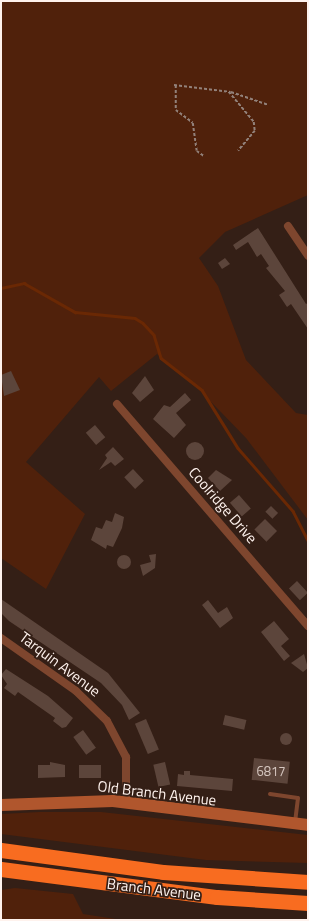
<!DOCTYPE html>
<style>
body{margin:0}
#map{position:relative;width:309px;height:921px;overflow:hidden;background:#341f16;font-family:"Titillium Web",sans-serif}
div>[style]{position:absolute}
[style*='--x']{left:calc(var(--x)*1px);top:calc(var(--y)*1px);width:calc(var(--w)*1px);rotate:calc(var(--a)*1deg)}
.green>*{inset:0;background:#50210b}
.stream>*{height:2.5px;margin:-1.25px;padding:0 1.25px;transform-origin:1.25px;border-radius:1.25px;background:#6a2804}
.building>*{inset:0;background:#5c453b;transform-origin:0 0}
.round{border-radius:50%}
.path>*{height:1.5px;margin-top:-0.75px;transform-origin:0;background:repeating-linear-gradient(90deg,#92817a 0 3px,transparent 0 5px)}
.service>*{height:4px;margin:-2px;padding:0 2px;transform-origin:2px;border-radius:2px;background:#7e462e}
.minor>*{height:8px;margin:-4px;padding:0 4px;transform-origin:4px;border-radius:4px;background:#7e462e}
.secondary>*{height:12px;margin:-6px;padding:0 6px;transform-origin:6px;border-radius:6px;background:#b0562d}
.motorway>*{height:15px;margin:-7.5px;padding:0 7.5px;transform-origin:7.5px;border-radius:7.5px;background:#f86c20}
span{translate:-50% -50%;white-space:nowrap;text-align:center;line-height:1.15;-webkit-text-stroke:3.5px #341f16;paint-order:stroke}
.number-label{font-size:13px;color:#d6c7c0}
.number-label span{-webkit-text-stroke-width:0}
.street-label{font-size:15px;color:#fef2ed}
.frame{position:absolute;inset:0;border:2px solid #fef2ed;pointer-events:none}
</style>
<div id="map">
<div class="green">
<div style="clip-path:polygon(1px 1px,308px 1px,308px 195px,225px 232px,199px 258px,218px 286px,246px 360px,296px 413px,308px 415px,308px 520px,246px 438px,187px 377px,157px 354px,111px 391px,99px 377px,26px 462px,85px 514px,46px 589px,1px 558px)"></div>
<div style="clip-path:polygon(40px 812px,101px 812px,308px 835px,308px 863px,206px 860px,1px 834px,1px 814px)"></div>
<div style="clip-path:polygon(15px 888px,73px 894px,83px 914px,122px 920px,1px 920px,1px 890px)"></div>
</div>
<div class="stream">
<div style="--x:1;--y:288;--w:24;--a:-12"></div>
<div style="--x:24;--y:283;--w:59;--a:29.6"></div>
<div style="--x:75;--y:312;--w:60;--a:5.7"></div>
<div style="--x:135;--y:318;--w:9;--a:32"></div>
<div style="--x:143;--y:323;--w:16;--a:47"></div>
<div style="--x:154;--y:335;--w:24;--a:73"></div>
<div style="--x:161;--y:358;--w:52;--a:38"></div>
<div style="--x:202;--y:390;--w:68;--a:58.2"></div>
<div style="--x:238;--y:448;--w:84;--a:48.9"></div>
<div style="--x:293;--y:511;--w:34;--a:63"></div>
</div>
<div class="building">
<div style="clip-path:polygon(258px 228px,306px 304px,308px 303px,308px 329px,291px 304px,287px 307px,279px 295px,285px 291px,266px 268px,269px 266px,261px 254px,257px 257px,248px 242px,236px 250px,233px 245px)"></div>
<div style="clip-path:polygon(225px 258px,230px 264px,222px 269px,218px 263px)"></div>
<div style="clip-path:polygon(11px 371px,20px 390px,4px 396px,1px 375px)"></div>
<div style="clip-path:polygon(145px 376px,154px 390px,140px 402px,132px 393px)"></div>
<div style="clip-path:polygon(185px 393px,191px 400px,176px 413px,186px 425px,174px 438px,153px 419px,164px 405px,170px 407px)"></div>
<div style="left:95px;top:425px;width:16px;height:12px;rotate:50deg"></div>
<div class="round" style="left:186px;top:442px;width:18px;height:18px"></div>
<div style="clip-path:polygon(113px 447px,124px 459px,115px 466px,111px 462px,99px 470px,107px 458px,105px 455px)"></div>
<div style="left:133px;top:469px;width:16px;height:12px;rotate:47deg"></div>
<div style="clip-path:polygon(216px 470px,232px 480px,220px 491px,208px 478px)"></div>
<div style="left:239px;top:495px;width:18px;height:12px;rotate:49deg"></div>
<div style="left:271px;top:506px;width:10px;height:8px;rotate:45deg"></div>
<div style="clip-path:polygon(115px 513px,124px 517px,122px 528px,113px 547px,107px 545px,106px 549px,91px 540px,96px 527px,102px 529px,106px 520px,112px 522px)"></div>
<div style="left:265px;top:519px;width:17px;height:15px;rotate:45deg"></div>
<div style="clip-path:polygon(156px 554px,155px 568px,143px 576px,140px 565px,151px 562px,149px 555px)"></div>
<div class="round" style="left:117px;top:555px;width:14px;height:14px"></div>
<div style="left:297px;top:581px;width:16px;height:11px;rotate:47deg"></div>
<div style="clip-path:polygon(1px 599px,108px 673px,140px 713px,129px 720px,122px 705px,101px 683px,9px 621px,1px 613px)"></div>
<div style="clip-path:polygon(208px 600px,218px 613px,227px 607px,233px 618px,220px 628px,202px 605px)"></div>
<div style="clip-path:polygon(274px 621px,289px 639px,281px 646px,290px 656px,284px 661px,261px 632px)"></div>
<div style="clip-path:polygon(304px 654px,308px 668px,303px 672px,291px 663px)"></div>
<div style="clip-path:polygon(6px 669px,48px 696px,73px 718px,66px 727px,62px 728px,53px 721px,55px 718px,18px 692px,15px 696px,4px 688px,7px 684px,1px 675px)"></div>
<div style="left:225px;top:715px;width:22px;height:10px;rotate:13deg"></div>
<div style="left:146px;top:719px;width:33px;height:12px;rotate:67deg"></div>
<div style="left:83px;top:730px;width:22px;height:12px;rotate:54deg"></div>
<div class="round" style="left:280px;top:733px;width:12px;height:12px"></div>
<div style="left:254px;top:758px;width:36px;height:22px;rotate:6deg"></div>
<div style="clip-path:polygon(50px 762px,65px 765px,65px 777px,38px 778px,38px 765px,50px 765px)"></div>
<div style="left:165px;top:762px;width:23px;height:12px;rotate:77deg"></div>
<div style="left:79px;top:765px;width:22px;height:13px"></div>
<div style="clip-path:polygon(184px 771px,190px 771px,190px 775px,233px 779px,232px 791px,177px 786px,178px 774px,184px 775px)"></div>
</div>
<div class="path">
<div style="--x:174;--y:85;--w:57;--a:7"></div>
<div style="--x:231;--y:92;--w:39;--a:19"></div>
<div style="--x:176;--y:85;--w:25;--a:90"></div>
<div style="--x:176;--y:110;--w:21;--a:37"></div>
<div style="--x:193;--y:123;--w:28;--a:82"></div>
<div style="--x:197;--y:151;--w:9;--a:36"></div>
<div style="--x:229;--y:92;--w:39;--a:50"></div>
<div style="--x:254;--y:122;--w:9;--a:84"></div>
<div style="--x:255;--y:131;--w:26;--a:130"></div>
</div>
<div class="service">
<div style="--x:270;--y:794;--w:28;--a:8"></div>
<div style="--x:298;--y:798;--w:24;--a:97"></div>
</div>
<div class="minor">
<div style="--x:288;--y:226;--w:36;--a:56"></div>
<div style="--x:117;--y:404;--w:293;--a:49.3"></div>
<div style="--x:1;--y:638;--w:92;--a:35.2"></div>
<div style="--x:76;--y:691;--w:43;--a:44.1"></div>
<div style="--x:107;--y:721;--w:41;--a:62.2"></div>
<div style="--x:126;--y:757;--w:46;--a:90"></div>
</div>
<div class="secondary">
<div style="--x:1;--y:805;--w:112;--a:-2"></div>
<div style="--x:113;--y:801;--w:196;--a:7"></div>
</div>
<div class="motorway">
<div style="--x:1;--y:850;--w:163;--a:7.7"></div>
<div style="--x:163;--y:872;--w:145;--a:3.9"></div>
<div style="--x:1;--y:869;--w:218;--a:7.4"></div>
<div style="--x:217;--y:897;--w:91;--a:3.8"></div>
</div>
<div class="number-label">
<span style="left:271px;top:771px">6817</span>
</div>
<div class="street-label">
<span style="left:223px;top:505px;rotate:49deg">Coolridge Drive</span>
<span style="left:60px;top:664px;rotate:37deg">Tarquin Avenue</span>
<span style="left:157px;top:793px;rotate:7deg">Old Branch Avenue</span>
<span style="left:154px;top:889px;rotate:7deg">Branch Avenue</span>
</div>
<div class="frame"></div>
</div>
